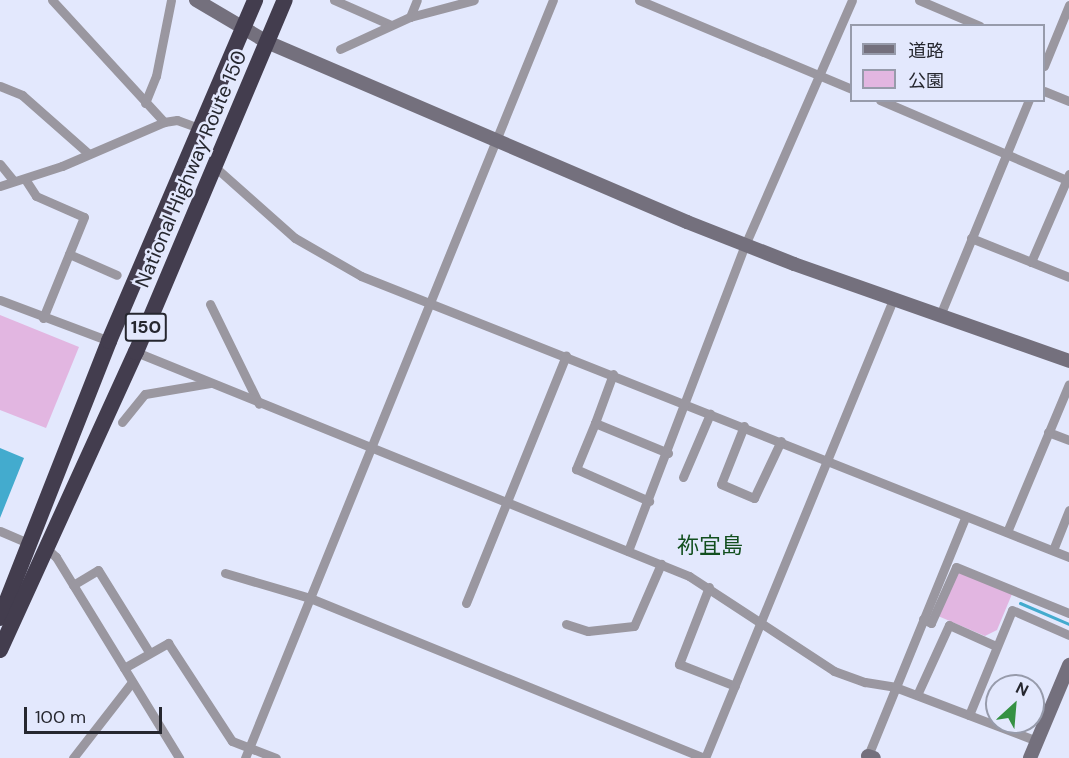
<!DOCTYPE html>
<meta charset="utf-8">
<style>
body{margin:0}
#map{position:relative;width:1069px;height:758px;overflow:hidden;background:#e3e8fd;font-family:"DM Sans","Noto Sans JP",sans-serif}
div>[style]{position:absolute}
[style*='--x']{left:calc(var(--x)*1px);top:calc(var(--y)*1px);width:calc(var(--w)*1px);rotate:calc(var(--a)*1deg)}
.green>*{inset:0;background:#e2b6e1}
.water>*{inset:0;background:#43abce}
.stream>*{height:3px;margin:-1.5px;padding:0 1.5px;transform-origin:1.5px;border-radius:1.5px;background:#43abce}
.street>*{height:9px;margin:-4.5px;padding:0 4.5px;transform-origin:4.5px;border-radius:4.5px;background:#9a97a0}
.secondary>*{height:14px;margin:-7px;padding:0 7px;transform-origin:7px;border-radius:7px;background:#74707d}
.highway>*{height:16px;margin:-8px;padding:0 8px;transform-origin:8px;border-radius:8px;background:#433d4e}
span{translate:-50% -50%;white-space:nowrap;text-align:center;line-height:1.15;-webkit-text-stroke:5px #e3e8fd;paint-order:stroke}
.shield-label span{padding:2px 4px;background:#e3e8fd;border:2px solid;border-radius:4px;-webkit-text-stroke-width:0}
.shield-label{font-size:18px;color:#26272f;font-weight:700}
.street-label{font-size:20px;color:#26272f}
.quarter-label{font-size:22px;color:#124f1e}
.legend{position:absolute;left:850px;top:24px;width:195px;height:78px;box-sizing:border-box;background:#e3e8fd;border:2px solid #979bab;margin:0;padding:8px 10px;list-style:none;font-size:18px;color:#26272f}
.legend li{display:flex;align-items:center;gap:12px;height:30px}
.legend b{width:30px;border:2px solid #979bab}
.north{position:absolute;left:985px;top:674px;width:60px;height:60px;box-sizing:border-box;background:#e3e8fd;border:2px solid #979bab;border-radius:50%;rotate:26deg;font-size:16px;font-weight:700;line-height:24px;text-align:center;color:#26272f}
.north::after{content:'';display:block;margin:auto;width:21px;height:27px;background:#359143;clip-path:polygon(50% 0,100% 100%,50% 72%,0 100%)}
.scale{position:absolute;left:24px;top:707px;width:138px;height:27px;box-sizing:border-box;border:3px solid #26272f;border-top:0;padding-left:8px;font-size:18px;line-height:21px;white-space:nowrap;color:#26272f;-webkit-text-stroke:4px #e3e8fd;paint-order:stroke}
</style>
<div id="map">
<div class="green">
<div style="clip-path:polygon(0 315px,79px 347px,46px 428px,0 410px)"></div>
<div style="clip-path:polygon(957px 571px,1012px 594px,997px 630px,985px 636px,938px 616px)"></div>
</div>
<div class="water">
<div style="clip-path:polygon(0 448px,24px 458px,0 518px)"></div>
</div>
<div class="stream">
<div style="--x:1020;--y:603;--w:53;--a:23.2"></div>
</div>
<div class="street">
<div style="--x:52;--y:0;--w:166;--a:47.4"></div>
<div style="--x:334;--y:0;--w:62;--a:23.7"></div>
<div style="--x:639;--y:0;--w:231;--a:22.7"></div>
<div style="--x:919;--y:0;--w:66;--a:23.1"></div>
<div style="--x:410;--y:17;--w:18;--a:-68"></div>
<div style="--x:340;--y:49;--w:77;--a:-24.6"></div>
<div style="--x:410;--y:17;--w:66;--a:-14.9"></div>
<div style="--x:1044;--y:66;--w:66;--a:-67.7"></div>
<div style="--x:0;--y:86;--w:24;--a:22"></div>
<div style="--x:22;--y:95;--w:89;--a:41.4"></div>
<div style="--x:1044;--y:91;--w:27;--a:22"></div>
<div style="--x:880;--y:100;--w:206;--a:23.2"></div>
<div style="--x:145;--y:103;--w:29;--a:-68"></div>
<div style="--x:156;--y:76;--w:77;--a:-78.8"></div>
<div style="--x:0;--y:164;--w:22;--a:51"></div>
<div style="--x:215;--y:167;--w:107;--a:41.6"></div>
<div style="--x:295;--y:238;--w:76;--a:29.9"></div>
<div style="--x:361;--y:276;--w:762;--a:21.65"></div>
<div style="--x:25;--y:179;--w:20;--a:57"></div>
<div style="--x:36;--y:196;--w:52;--a:23.6"></div>
<div style="--x:84;--y:217;--w:109;--a:112.1"></div>
<div style="--x:0;--y:186;--w:65;--a:-17.9"></div>
<div style="--x:62;--y:166;--w:111;--a:-23.3"></div>
<div style="--x:164;--y:122;--w:13;--a:-9"></div>
<div style="--x:177;--y:120;--w:23;--a:20"></div>
<div style="--x:971;--y:238;--w:105;--a:21.7"></div>
<div style="--x:69;--y:254;--w:52;--a:23.6"></div>
<div style="--x:1031;--y:262;--w:96;--a:-66.6"></div>
<div style="--x:0;--y:300;--w:116;--a:20.6"></div>
<div style="--x:210;--y:304;--w:111;--a:63.9"></div>
<div style="--x:941;--y:313;--w:230;--a:-67.6"></div>
<div style="--x:136;--y:352;--w:597;--a:22.05"></div>
<div style="--x:689;--y:576;--w:173;--a:33.2"></div>
<div style="--x:834;--y:671;--w:33;--a:20"></div>
<div style="--x:865;--y:682;--w:30;--a:9"></div>
<div style="--x:895;--y:687;--w:152;--a:20.8"></div>
<div style="--x:613;--y:374;--w:52;--a:110.2"></div>
<div style="--x:595;--y:423;--w:79;--a:22.3"></div>
<div style="--x:122;--y:422;--w:36;--a:-51"></div>
<div style="--x:145;--y:394;--w:66;--a:-9.6"></div>
<div style="--x:595;--y:423;--w:50;--a:112.4"></div>
<div style="--x:576;--y:469;--w:80;--a:23.7"></div>
<div style="--x:744;--y:426;--w:62;--a:111.6"></div>
<div style="--x:721;--y:484;--w:36;--a:23"></div>
<div style="--x:754;--y:498;--w:63;--a:-64.7"></div>
<div style="--x:1048;--y:432;--w:22;--a:21"></div>
<div style="--x:683;--y:477;--w:69;--a:-66.8"></div>
<div style="--x:0;--y:531;--w:34;--a:23"></div>
<div style="--x:1007;--y:532;--w:160;--a:-67.3"></div>
<div style="--x:45;--y:547;--w:15;--a:42"></div>
<div style="--x:56;--y:557;--w:236;--a:58.5"></div>
<div style="--x:1053;--y:550;--w:43;--a:-68.2"></div>
<div style="--x:628;--y:551;--w:328;--a:-69.1"></div>
<div style="--x:745;--y:245;--w:267;--a:-66.4"></div>
<div style="--x:225;--y:573;--w:89;--a:16.4"></div>
<div style="--x:310;--y:598;--w:426;--a:22.1"></div>
<div style="--x:73;--y:585;--w:29;--a:-31"></div>
<div style="--x:98;--y:570;--w:97;--a:58.1"></div>
<div style="--x:709;--y:587;--w:83;--a:111.3"></div>
<div style="--x:679;--y:664;--w:60;--a:21.4"></div>
<div style="--x:466;--y:603;--w:267;--a:-68"></div>
<div style="--x:923;--y:619;--w:9;--a:27"></div>
<div style="--x:931;--y:623;--w:61;--a:-65.9"></div>
<div style="--x:956;--y:567;--w:122;--a:22.2"></div>
<div style="--x:566;--y:624;--w:23;--a:18"></div>
<div style="--x:588;--y:631;--w:46;--a:-6.2"></div>
<div style="--x:634;--y:626;--w:68;--a:-66.5"></div>
<div style="--x:124;--y:668;--w:51;--a:-29.6"></div>
<div style="--x:168;--y:643;--w:117;--a:56.9"></div>
<div style="--x:232;--y:741;--w:47;--a:21.1"></div>
<div style="--x:917;--y:695;--w:77;--a:-65.4"></div>
<div style="--x:949;--y:625;--w:51;--a:24.1"></div>
<div style="--x:969;--y:715;--w:113;--a:-67.7"></div>
<div style="--x:1012;--y:610;--w:62;--a:23.7"></div>
<div style="--x:73;--y:758;--w:96;--a:-52.2"></div>
<div style="--x:245;--y:758;--w:818;--a:-67.89"></div>
<div style="--x:705;--y:758;--w:497;--a:-67.7"></div>
<div style="--x:867;--y:758;--w:261;--a:-67.8"></div>
</div>
<div class="secondary">
<div style="--x:196;--y:0;--w:82;--a:30.6"></div>
<div style="--x:267;--y:42;--w:457;--a:23.2"></div>
<div style="--x:687;--y:222;--w:115;--a:21.4"></div>
<div style="--x:794;--y:264;--w:292;--a:19.4"></div>
<div style="--x:868;--y:756;--w:6;--a:18"></div>
<div style="--x:1030;--y:758;--w:101;--a:-67.2"></div>
</div>
<div class="highway">
<div style="--x:0;--y:618;--w:298;--a:-68.5"></div>
<div style="--x:109;--y:341;--w:371;--a:-66.8"></div>
<div style="--x:0;--y:650;--w:328;--a:-65.5"></div>
<div style="--x:136;--y:352;--w:382;--a:-67.1"></div>
</div>
<div class="shield-label">
<span style="left:146px;top:327px">150</span>
</div>
<div class="street-label">
<span style="left:191px;top:169px;rotate:-67deg">National Highway Route 150</span>
</div>
<div class="quarter-label">
<span style="left:710px;top:546px">祢宜島</span>
</div>
<ul class="legend">
<li><b style="height:8px;background:#74707d"></b>道路</li>
<li><b style="height:16px;background:#e2b6e1"></b>公園</li>
</ul>
<div class="north">N</div>
<div class="scale">100 m</div>
</div>
